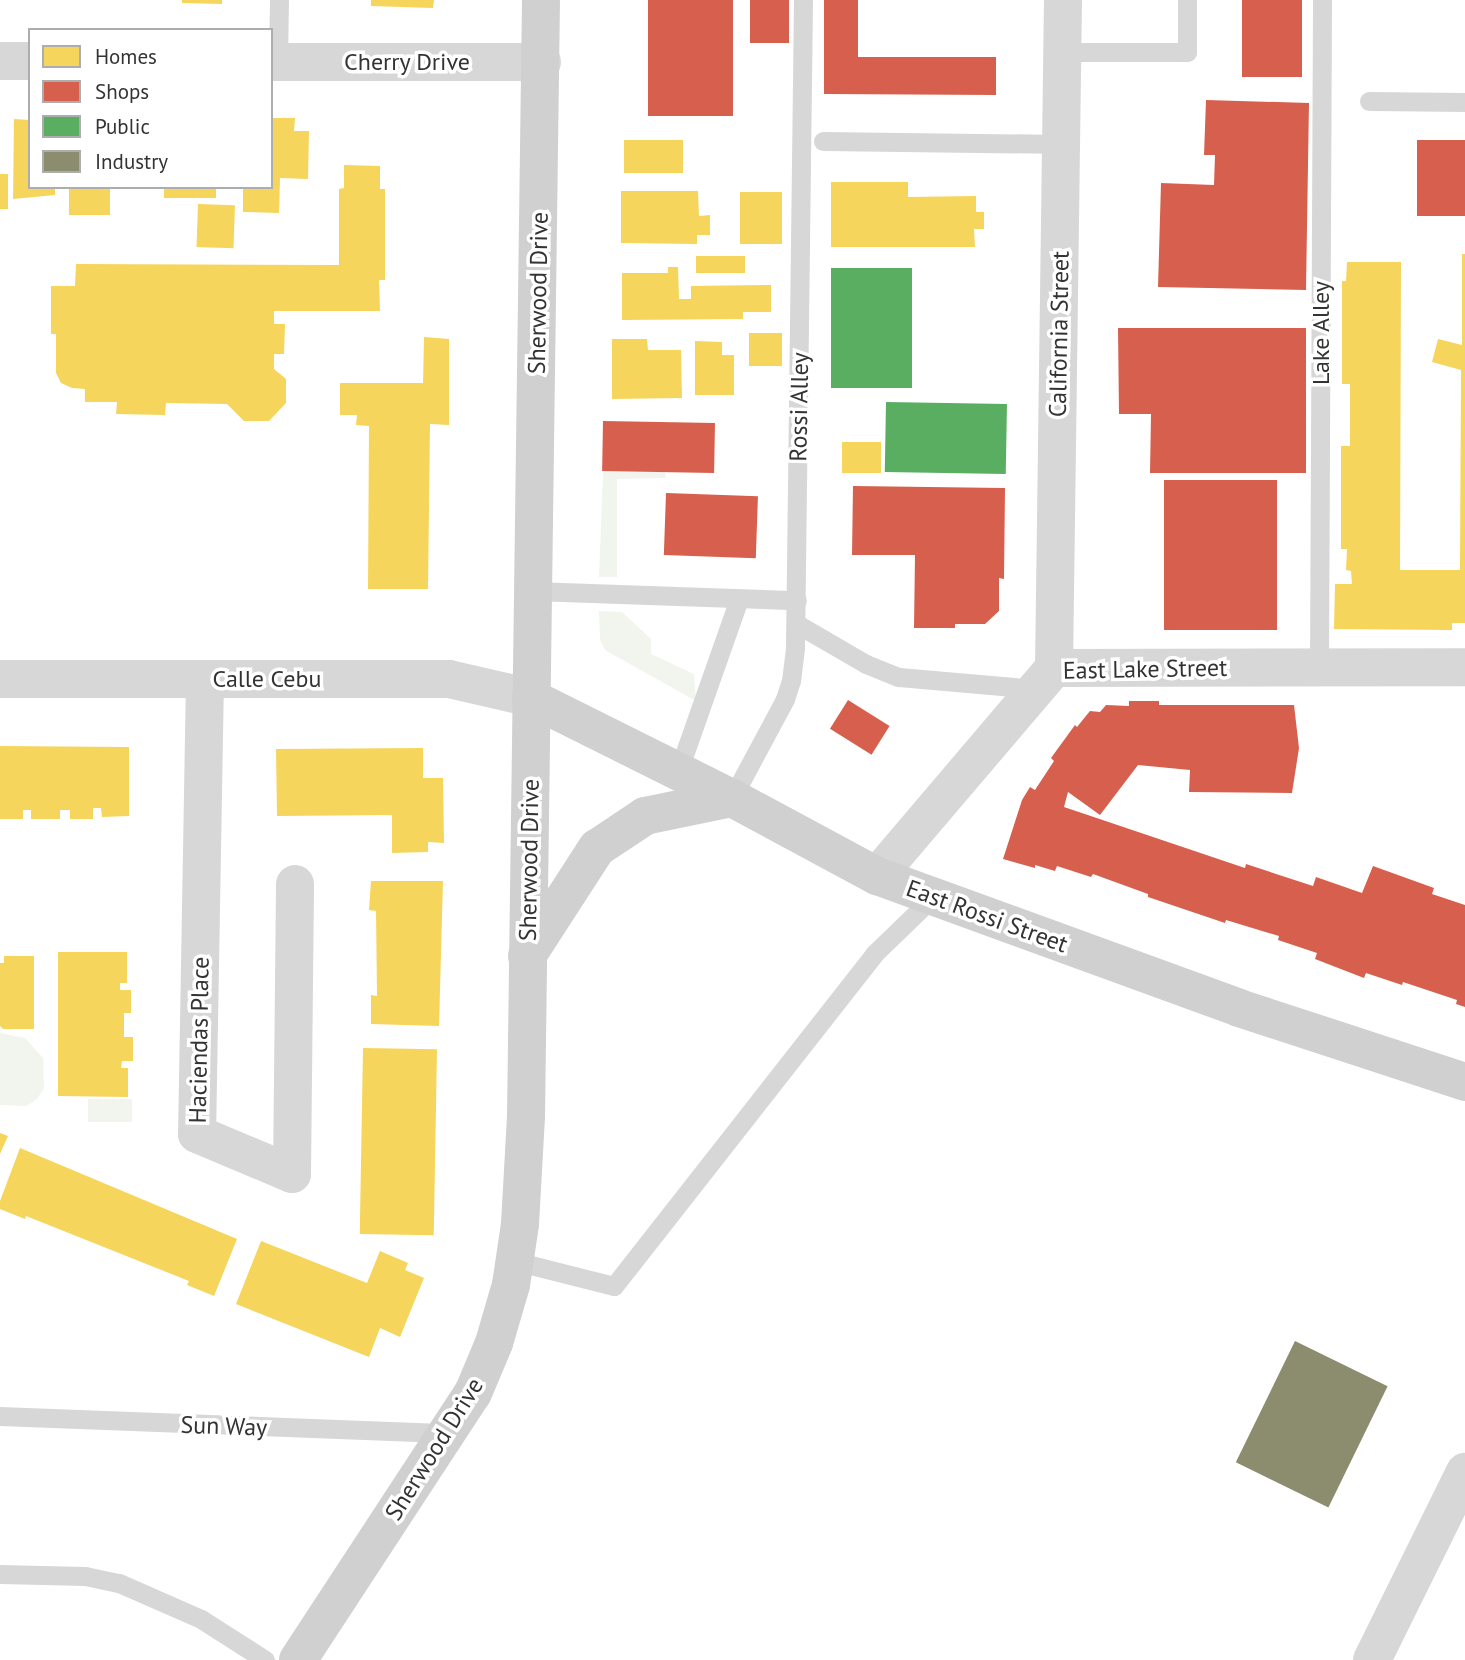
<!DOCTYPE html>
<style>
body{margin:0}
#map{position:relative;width:1465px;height:1660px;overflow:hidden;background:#fff;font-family:"PT Sans",sans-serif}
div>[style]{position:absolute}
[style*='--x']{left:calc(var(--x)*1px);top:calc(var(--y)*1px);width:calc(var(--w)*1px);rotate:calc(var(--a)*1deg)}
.green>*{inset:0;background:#f1f5ed;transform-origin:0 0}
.homes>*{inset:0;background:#f6d55c;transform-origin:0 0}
.shops>*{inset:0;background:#d6604d;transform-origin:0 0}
.public>*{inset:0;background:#5aae61;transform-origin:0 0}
.industry>*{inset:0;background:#8c8c6e;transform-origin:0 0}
.lane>*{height:19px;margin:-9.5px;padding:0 9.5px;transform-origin:9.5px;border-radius:9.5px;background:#d7d7d7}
.street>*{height:38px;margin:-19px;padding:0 19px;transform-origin:19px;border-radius:19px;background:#d7d7d7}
.secondary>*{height:38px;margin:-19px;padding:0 19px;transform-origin:19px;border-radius:19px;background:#d0d0d0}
span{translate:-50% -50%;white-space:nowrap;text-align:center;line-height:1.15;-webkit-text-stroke:7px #fff;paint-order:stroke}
.street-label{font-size:24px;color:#333}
.legend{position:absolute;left:28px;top:28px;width:245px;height:161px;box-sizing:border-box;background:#fff;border:2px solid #adadad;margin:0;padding:9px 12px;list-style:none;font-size:21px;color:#333}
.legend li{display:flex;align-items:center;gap:14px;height:35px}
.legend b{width:35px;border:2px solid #adadad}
</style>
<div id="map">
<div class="green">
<div style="clip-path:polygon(603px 471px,665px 472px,666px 478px,617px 479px,617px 577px,599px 577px)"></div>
<div style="clip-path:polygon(599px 611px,622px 612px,651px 639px,651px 654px,694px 674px,696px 701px,605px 650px,600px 640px)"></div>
<div style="clip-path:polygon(0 1033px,25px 1038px,43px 1058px,44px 1088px,37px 1099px,26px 1106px,0 1105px)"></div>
<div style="left:88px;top:1099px;width:44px;height:23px"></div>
</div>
<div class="homes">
<div style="clip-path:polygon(182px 0,222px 0,222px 4px,182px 3px)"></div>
<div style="clip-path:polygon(371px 0,434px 0,433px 8px,371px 6px)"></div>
<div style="clip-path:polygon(271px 118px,295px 118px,294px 131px,309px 131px,308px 179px,280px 178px,279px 213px,243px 212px,243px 187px,271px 187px)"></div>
<div style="clip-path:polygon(14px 119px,30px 120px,30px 187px,55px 187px,55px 195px,13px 199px)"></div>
<div style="left:624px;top:140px;width:59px;height:33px"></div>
<div style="clip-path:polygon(344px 165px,380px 166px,380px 189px,385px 189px,385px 280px,379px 280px,380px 311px,274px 311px,274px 324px,285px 324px,284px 354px,274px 354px,274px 369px,286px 379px,286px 403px,269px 421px,244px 421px,227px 404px,166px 403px,165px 415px,116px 414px,117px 402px,85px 402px,85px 389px,72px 388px,61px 383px,56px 373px,56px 334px,51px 334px,51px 286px,75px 286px,76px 264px,339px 265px,339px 189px,344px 188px)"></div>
<div style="left:0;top:174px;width:8px;height:35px"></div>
<div style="clip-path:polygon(831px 182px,908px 182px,908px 197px,976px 196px,976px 212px,984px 212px,984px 229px,974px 229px,975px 247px,831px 247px)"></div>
<div style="left:69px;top:187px;width:41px;height:28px"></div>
<div style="left:164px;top:187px;width:52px;height:11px"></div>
<div style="clip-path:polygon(621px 191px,698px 191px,699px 216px,710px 215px,710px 235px,697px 235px,697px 244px,621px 243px)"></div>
<div style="left:740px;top:192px;width:42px;height:52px"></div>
<div style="left:198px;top:204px;width:37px;height:43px;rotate:2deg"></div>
<div style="clip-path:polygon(1462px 254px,1465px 254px,1465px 623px,1452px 623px,1452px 630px,1334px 629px,1335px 584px,1352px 584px,1351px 571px,1346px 570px,1347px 549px,1341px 549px,1341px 446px,1350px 446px,1350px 384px,1342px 384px,1342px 281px,1346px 281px,1347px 262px,1401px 262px,1400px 570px,1460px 570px,1461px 370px,1432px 362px,1438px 339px,1462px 345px)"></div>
<div style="left:745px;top:256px;width:17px;height:49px;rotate:90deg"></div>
<div style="clip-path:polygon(668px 267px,678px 267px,679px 299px,691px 299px,691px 286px,771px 285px,771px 312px,743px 312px,743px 319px,622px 320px,622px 273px,668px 273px)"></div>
<div style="left:749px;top:333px;width:33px;height:33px"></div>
<div style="clip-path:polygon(424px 337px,449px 339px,449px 425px,430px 424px,428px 589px,368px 589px,369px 426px,356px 425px,357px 415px,340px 415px,340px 383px,423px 383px)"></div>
<div style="clip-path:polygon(612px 339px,647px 339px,648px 350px,681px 350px,682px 398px,612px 399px)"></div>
<div style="clip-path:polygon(695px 341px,722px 342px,722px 355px,734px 355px,734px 395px,695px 395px)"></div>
<div style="left:842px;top:442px;width:39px;height:31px"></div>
<div style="clip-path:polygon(0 746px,129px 747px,129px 816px,102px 817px,101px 808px,93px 808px,93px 819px,70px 819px,70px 810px,60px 810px,60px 819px,31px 819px,31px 810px,23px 810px,23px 819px,0 819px)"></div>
<div style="clip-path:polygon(423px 748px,423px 778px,443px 778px,444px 843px,428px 842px,428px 852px,392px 853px,392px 815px,277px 816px,276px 749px)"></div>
<div style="clip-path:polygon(371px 881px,443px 881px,439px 1026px,371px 1024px,371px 995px,377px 996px,376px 911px,369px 910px)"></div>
<div style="clip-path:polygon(58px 952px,127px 952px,127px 983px,120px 983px,120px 990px,131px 990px,131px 1013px,124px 1013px,124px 1037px,133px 1037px,133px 1061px,122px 1061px,121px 1068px,128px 1068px,128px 1097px,58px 1096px)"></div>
<div style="clip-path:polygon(4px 956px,34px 956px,34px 1029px,3px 1029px,0 1026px,0 963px,4px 963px)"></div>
<div style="left:363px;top:1048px;width:74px;height:186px;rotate:1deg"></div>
<div style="clip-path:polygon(0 1133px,8px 1136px,0 1154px)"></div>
<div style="clip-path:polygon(20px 1148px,237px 1239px,214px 1296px,187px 1285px,189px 1281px,26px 1216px,25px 1219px,0 1209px,0 1201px)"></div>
<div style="clip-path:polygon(261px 1241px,367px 1283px,380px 1251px,408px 1263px,405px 1270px,424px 1278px,400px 1337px,380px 1328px,369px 1357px,236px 1304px)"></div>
</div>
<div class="shops">
<div style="left:648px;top:0;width:85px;height:116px"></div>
<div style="left:750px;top:0;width:39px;height:43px"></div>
<div style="clip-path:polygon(824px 0,858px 0,858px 57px,996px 57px,996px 95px,824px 94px)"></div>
<div style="left:1242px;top:0;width:60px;height:77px"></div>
<div style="clip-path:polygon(1206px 100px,1309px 103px,1306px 290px,1158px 287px,1161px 183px,1214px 185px,1215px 155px,1204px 155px)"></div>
<div style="left:1417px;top:140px;width:48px;height:76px"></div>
<div style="clip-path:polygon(1118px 328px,1306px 328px,1306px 473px,1150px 473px,1151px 414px,1119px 414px)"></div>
<div style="left:603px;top:421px;width:112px;height:50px;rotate:1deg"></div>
<div style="left:1277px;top:480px;width:150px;height:113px;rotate:90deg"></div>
<div style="clip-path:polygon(853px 486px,1005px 488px,1004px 579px,999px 578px,999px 611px,985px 624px,955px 624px,955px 628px,914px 628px,915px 555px,852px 555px)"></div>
<div style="left:666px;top:493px;width:92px;height:62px;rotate:2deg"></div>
<div style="left:848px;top:700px;width:49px;height:34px;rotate:32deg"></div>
<div style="clip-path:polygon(1129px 701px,1159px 701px,1159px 705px,1294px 705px,1299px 748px,1292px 793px,1189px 792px,1190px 770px,1138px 765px,1100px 815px,1068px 792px,1064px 807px,1245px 868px,1246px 864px,1313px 886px,1316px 877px,1362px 893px,1373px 866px,1434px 888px,1432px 894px,1465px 905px,1465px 1007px,1456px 1004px,1457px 1000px,1403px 982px,1402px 985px,1366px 973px,1364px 978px,1315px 959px,1317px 953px,1278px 940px,1279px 936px,1226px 920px,1225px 923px,1148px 897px,1148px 894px,1093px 874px,1091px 877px,1057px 866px,1055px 871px,1035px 865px,1035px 868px,1003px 859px,1022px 800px,1030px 787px,1035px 790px,1054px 761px,1051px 758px,1075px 725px,1077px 727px,1090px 711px,1100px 712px,1106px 705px,1129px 706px)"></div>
</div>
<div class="public">
<div style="left:831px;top:268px;width:81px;height:120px"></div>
<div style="left:886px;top:402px;width:121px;height:70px;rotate:1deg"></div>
</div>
<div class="industry">
<div style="left:1295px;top:1341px;width:103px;height:135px;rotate:26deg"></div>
</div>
<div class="lane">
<div style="--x:1063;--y:52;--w:124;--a:0"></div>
<div style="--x:1187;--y:52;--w:52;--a:-90"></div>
<div style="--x:278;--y:62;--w:62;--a:-89.1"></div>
<div style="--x:1369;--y:101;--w:96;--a:0.6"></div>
<div style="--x:823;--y:141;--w:239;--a:0.7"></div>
<div style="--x:533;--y:591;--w:264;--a:2"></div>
<div style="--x:797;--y:624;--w:80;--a:30.1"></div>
<div style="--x:866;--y:664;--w:35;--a:22"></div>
<div style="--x:899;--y:677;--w:138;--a:5"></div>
<div style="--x:1319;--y:666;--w:666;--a:-89.74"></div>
<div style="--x:678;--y:772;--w:183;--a:-70.6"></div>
<div style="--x:732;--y:798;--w:112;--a:-61.8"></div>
<div style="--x:785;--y:699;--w:19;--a:-72"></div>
<div style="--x:791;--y:681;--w:34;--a:-83"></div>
<div style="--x:795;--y:647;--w:647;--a:-89.29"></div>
<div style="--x:515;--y:1261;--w:102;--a:14.2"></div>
<div style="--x:614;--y:1286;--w:422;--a:-51.9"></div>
<div style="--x:874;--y:954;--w:82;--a:-44"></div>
<div style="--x:0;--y:1416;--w:449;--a:2.2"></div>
<div style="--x:0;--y:1574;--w:85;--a:1.3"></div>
<div style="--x:85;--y:1576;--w:35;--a:12"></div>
<div style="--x:119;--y:1583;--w:90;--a:23.7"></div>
<div style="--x:201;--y:1619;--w:76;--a:32.6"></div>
</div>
<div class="street">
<div style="--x:0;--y:61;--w:30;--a:0"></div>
<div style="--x:271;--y:62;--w:271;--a:0"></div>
<div style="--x:1054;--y:668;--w:668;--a:-89.23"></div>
<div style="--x:0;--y:679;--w:449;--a:0"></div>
<div style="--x:449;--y:679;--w:84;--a:13"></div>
<div style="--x:205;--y:679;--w:455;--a:91"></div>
<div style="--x:197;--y:1134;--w:103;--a:22.8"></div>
<div style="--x:292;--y:1174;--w:290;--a:-89.4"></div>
<div style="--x:877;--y:876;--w:273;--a:-49.6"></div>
<div style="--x:1054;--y:668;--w:411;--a:-0.1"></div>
<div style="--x:1372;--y:1660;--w:210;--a:-63.7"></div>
</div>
<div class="secondary">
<div style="--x:531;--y:698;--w:225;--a:26.5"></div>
<div style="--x:732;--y:798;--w:165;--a:28.3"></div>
<div style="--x:877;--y:876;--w:385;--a:20"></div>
<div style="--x:1239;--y:1008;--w:238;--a:18.1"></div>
<div style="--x:527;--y:956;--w:129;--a:-57.1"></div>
<div style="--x:597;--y:848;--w:58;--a:-33.7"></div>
<div style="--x:645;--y:816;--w:89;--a:-11.7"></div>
<div style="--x:298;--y:1660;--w:319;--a:-56.8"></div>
<div style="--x:473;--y:1393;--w:54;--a:-67.2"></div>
<div style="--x:494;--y:1343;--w:60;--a:-73.7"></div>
<div style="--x:511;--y:1285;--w:62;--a:-81.6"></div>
<div style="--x:520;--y:1224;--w:108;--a:-86.8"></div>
<div style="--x:526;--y:1116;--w:1116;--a:-89.23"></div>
</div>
<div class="street-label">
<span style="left:407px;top:62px">Cherry Drive</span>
<span style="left:538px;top:293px;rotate:-89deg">Sherwood Drive</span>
<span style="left:1321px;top:333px;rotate:-90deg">Lake Alley</span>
<span style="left:1059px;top:334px;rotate:-89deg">California Street</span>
<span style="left:799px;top:407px;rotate:-89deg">Rossi Alley</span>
<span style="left:1145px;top:669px;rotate:-1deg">East Lake Street</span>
<span style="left:267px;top:679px">Calle Cebu</span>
<span style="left:529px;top:860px;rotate:-89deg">Sherwood Drive</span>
<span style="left:987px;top:916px;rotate:20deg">East Rossi Street</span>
<span style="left:199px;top:1040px;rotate:-89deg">Haciendas Place</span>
<span style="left:224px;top:1426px;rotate:2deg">Sun Way</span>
<span style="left:434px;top:1449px;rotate:-58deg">Sherwood Drive</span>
</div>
<ul class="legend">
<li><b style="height:19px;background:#f6d55c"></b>Homes</li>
<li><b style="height:19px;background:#d6604d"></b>Shops</li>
<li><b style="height:19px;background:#5aae61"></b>Public</li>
<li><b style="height:19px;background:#8c8c6e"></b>Industry</li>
</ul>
</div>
